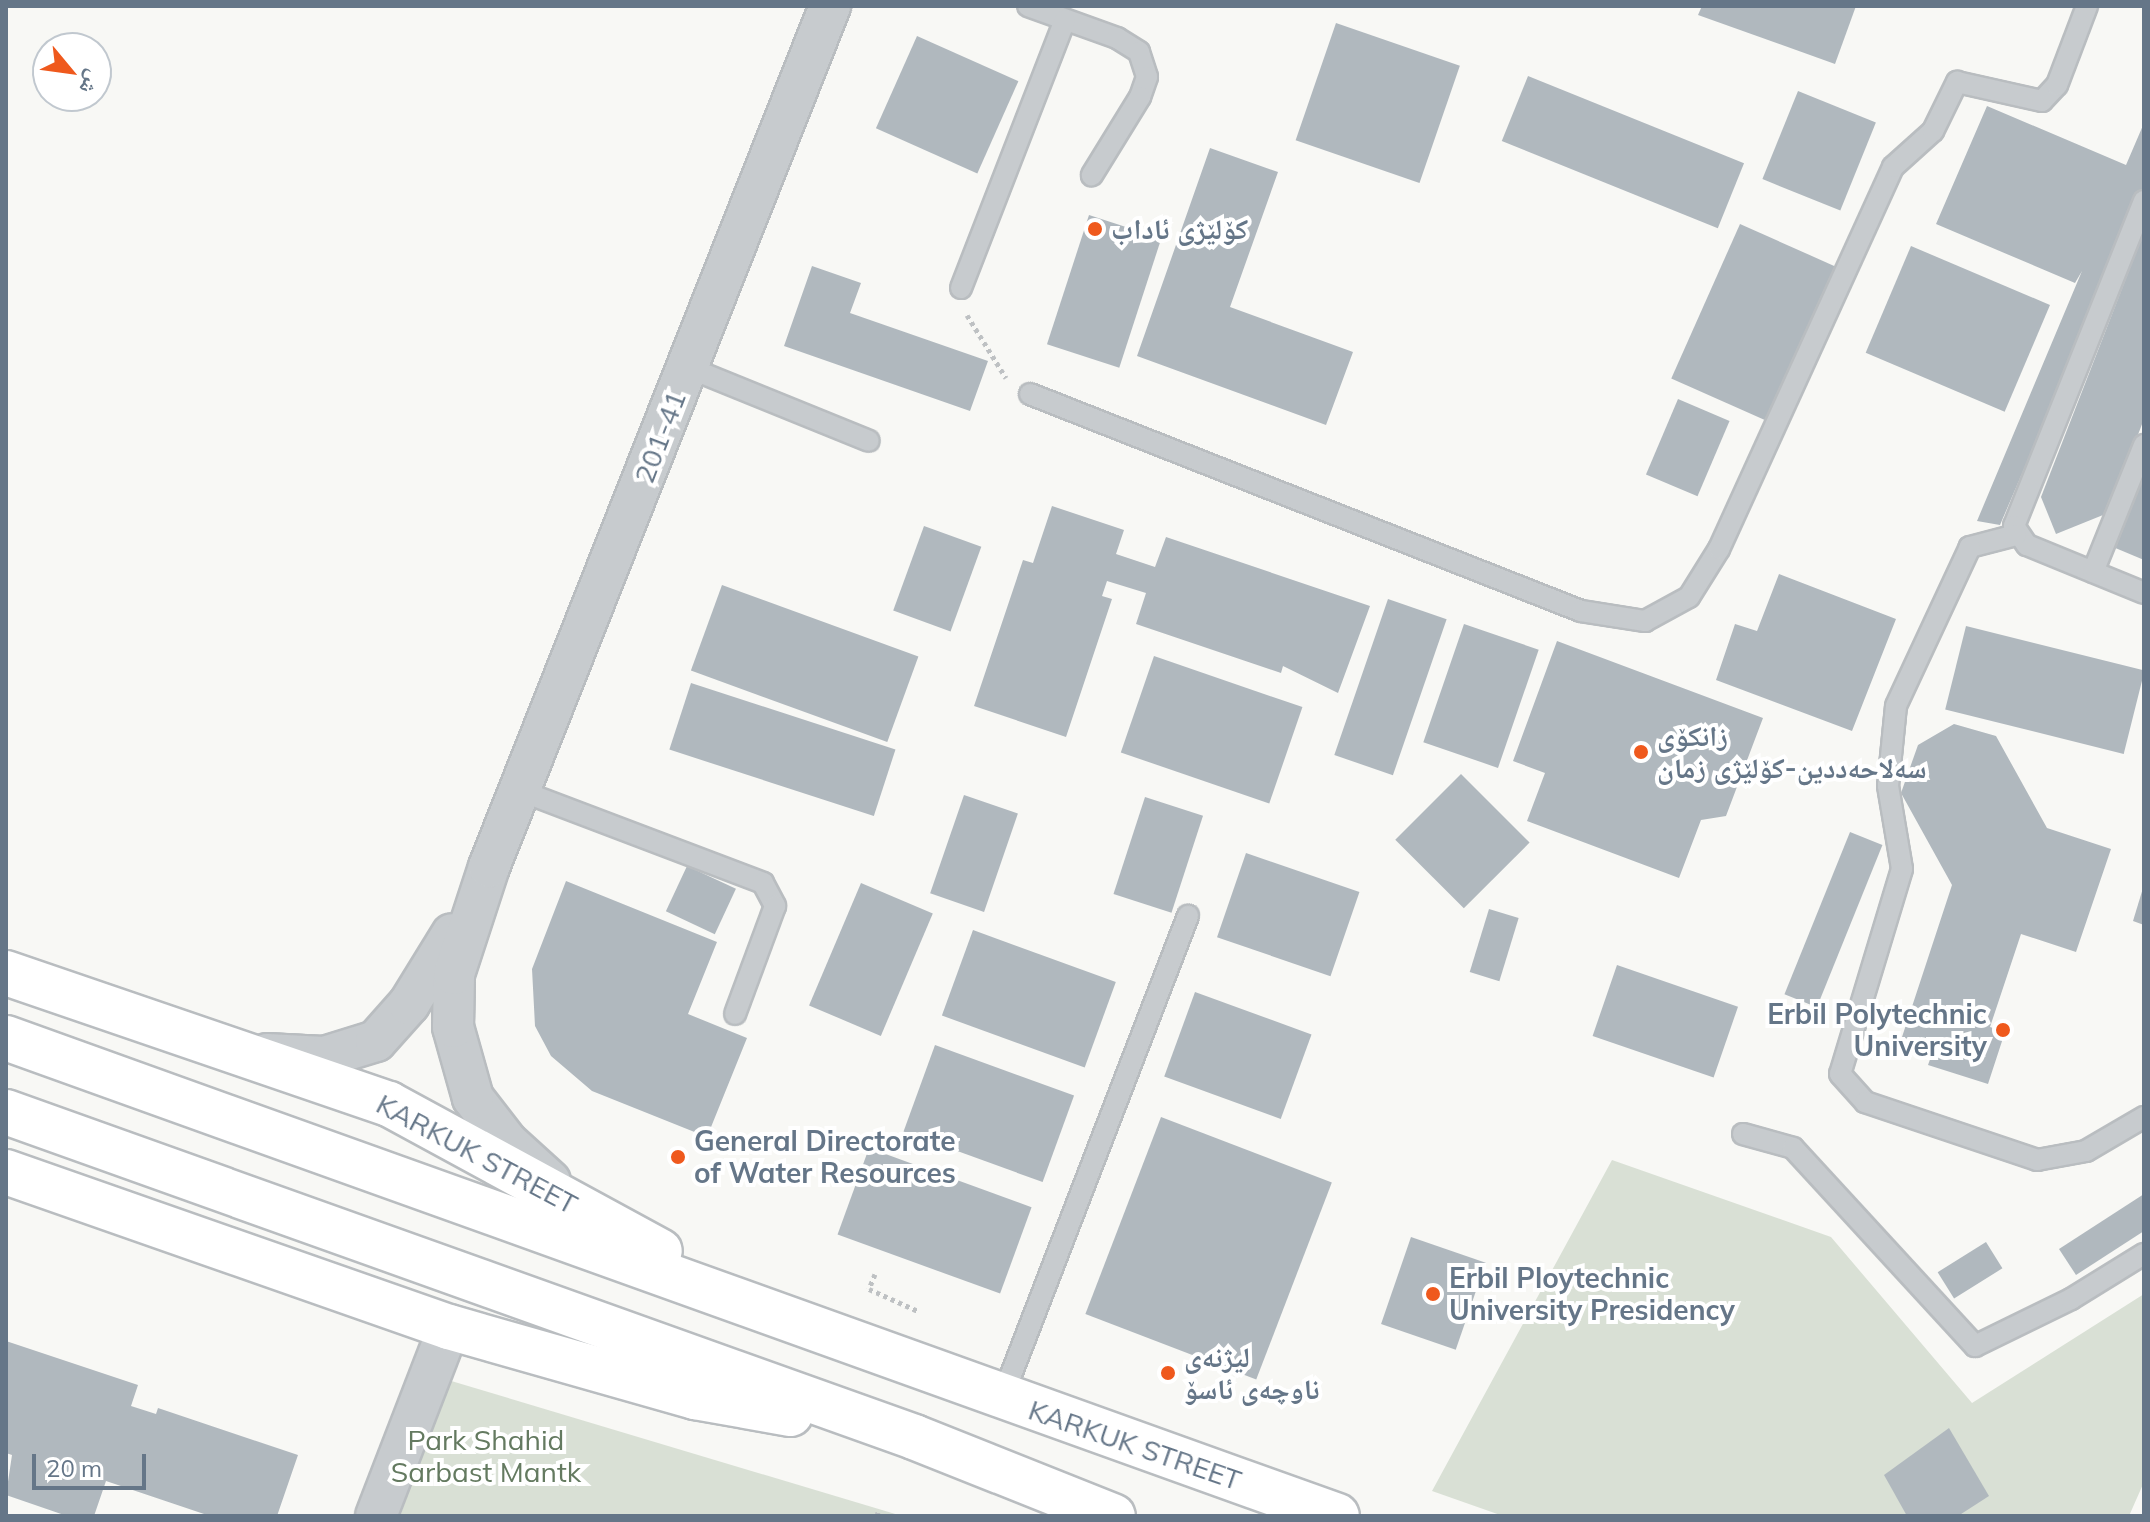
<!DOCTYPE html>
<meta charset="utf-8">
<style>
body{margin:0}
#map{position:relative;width:2150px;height:1522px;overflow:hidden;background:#f8f8f5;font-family:Mulish,"Noto Naskh Arabic",sans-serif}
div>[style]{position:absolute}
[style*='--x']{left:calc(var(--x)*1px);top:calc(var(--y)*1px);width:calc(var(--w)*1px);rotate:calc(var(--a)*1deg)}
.green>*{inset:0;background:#d9e0d5}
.building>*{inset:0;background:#b0b8be;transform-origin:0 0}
.path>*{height:5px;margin-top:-2.5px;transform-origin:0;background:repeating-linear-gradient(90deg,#bec1c3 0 4px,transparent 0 8px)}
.roads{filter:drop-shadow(2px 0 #b9bdc0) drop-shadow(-2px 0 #b9bdc0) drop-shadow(0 2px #b9bdc0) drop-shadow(0 -2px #b9bdc0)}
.lane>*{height:20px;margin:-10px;padding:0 10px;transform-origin:10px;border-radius:10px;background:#c7cbce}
.street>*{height:40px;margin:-20px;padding:0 20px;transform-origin:20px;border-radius:20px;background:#c7cbce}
.highway>*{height:44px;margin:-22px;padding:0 22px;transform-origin:22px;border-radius:22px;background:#fff}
.dots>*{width:22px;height:22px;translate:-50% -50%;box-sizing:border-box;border:4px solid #fff;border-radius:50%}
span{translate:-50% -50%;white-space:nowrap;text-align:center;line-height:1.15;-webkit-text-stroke:8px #fff;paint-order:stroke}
.poi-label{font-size:28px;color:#657688;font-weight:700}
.left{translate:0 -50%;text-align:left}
.right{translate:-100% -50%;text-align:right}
.street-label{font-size:28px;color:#657688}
.park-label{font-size:28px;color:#647a60}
.frame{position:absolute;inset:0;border:8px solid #657688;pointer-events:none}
.north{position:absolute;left:32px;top:32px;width:80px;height:80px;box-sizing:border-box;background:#fff;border:2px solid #c1c8cf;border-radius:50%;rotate:119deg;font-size:22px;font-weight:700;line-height:32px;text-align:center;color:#657688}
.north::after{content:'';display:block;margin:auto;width:28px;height:36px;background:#ef591d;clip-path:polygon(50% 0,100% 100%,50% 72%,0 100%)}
.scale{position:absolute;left:32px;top:1454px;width:114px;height:36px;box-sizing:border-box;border:4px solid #657688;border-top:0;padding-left:10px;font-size:24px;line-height:28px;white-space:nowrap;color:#657688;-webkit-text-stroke:6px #fff;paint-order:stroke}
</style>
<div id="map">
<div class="green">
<div style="clip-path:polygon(1612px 1160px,1831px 1237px,1972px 1403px,2144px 1294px,2144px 1482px,2129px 1516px,1503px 1516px,1432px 1491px)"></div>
<div style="clip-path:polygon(448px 1380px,902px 1516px,400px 1516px)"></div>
</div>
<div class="building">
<div style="clip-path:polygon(1702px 6px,1856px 6px,1835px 64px,1698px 15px)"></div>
<div style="left:1336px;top:23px;width:131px;height:124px;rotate:19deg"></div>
<div style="left:917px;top:36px;width:111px;height:101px;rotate:24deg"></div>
<div style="left:1528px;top:76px;width:233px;height:70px;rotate:22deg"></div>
<div style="left:1798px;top:91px;width:84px;height:95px;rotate:22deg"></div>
<div style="clip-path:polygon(1987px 106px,2126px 165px,2144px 123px,2144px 188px,2000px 525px,1977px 521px,2082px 271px,2075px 283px,1936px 224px)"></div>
<div style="clip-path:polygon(1210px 148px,1278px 172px,1230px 307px,1353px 352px,1326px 425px,1137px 356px)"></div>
<div style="left:1089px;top:215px;width:76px;height:136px;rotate:18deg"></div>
<div style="left:1740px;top:224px;width:111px;height:169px;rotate:24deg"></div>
<div style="clip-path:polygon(2144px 232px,2144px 419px,2108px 513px,2056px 534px,2041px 497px)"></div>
<div style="left:1911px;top:246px;width:151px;height:116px;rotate:23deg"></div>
<div style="clip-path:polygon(812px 266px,861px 283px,850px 313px,988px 361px,970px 411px,784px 346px)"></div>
<div style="left:1678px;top:399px;width:56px;height:82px;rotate:23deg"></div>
<div style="clip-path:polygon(2144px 470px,2144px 560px,2113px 547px)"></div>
<div style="clip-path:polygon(1052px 506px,1124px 530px,1116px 554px,1155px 567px,1166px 537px,1370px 606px,1338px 693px,1283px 666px,1281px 673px,1136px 624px,1146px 593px,1107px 581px,1102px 596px,1112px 599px,1066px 737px,974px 706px,1023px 560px,1033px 563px)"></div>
<div style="left:924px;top:526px;width:61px;height:90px;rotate:20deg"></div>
<div style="clip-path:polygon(1779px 574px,1896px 619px,1852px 731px,1716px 680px,1735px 624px,1757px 631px)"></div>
<div style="left:722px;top:585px;width:209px;height:91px;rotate:20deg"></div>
<div style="left:1388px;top:599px;width:62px;height:165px;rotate:19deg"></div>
<div style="left:1464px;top:624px;width:79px;height:125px;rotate:19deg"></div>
<div style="left:1966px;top:626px;width:184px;height:86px;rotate:14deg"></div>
<div style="clip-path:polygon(1557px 641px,1763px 718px,1726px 816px,1701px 820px,1679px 878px,1527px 821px,1545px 773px,1513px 761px)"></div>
<div style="left:1154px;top:656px;width:157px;height:102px;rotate:19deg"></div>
<div style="left:691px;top:683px;width:215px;height:70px;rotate:18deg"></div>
<div style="clip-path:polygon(1954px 724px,1996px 736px,2047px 828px,2111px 849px,2076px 952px,2021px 934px,1990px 1027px,2005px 1032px,1988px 1084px,1928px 1065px,1934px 1048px,1902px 1037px,1952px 885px,1901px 793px,1918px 745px)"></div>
<div style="left:1461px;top:774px;width:97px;height:93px;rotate:45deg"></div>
<div style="left:964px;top:795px;width:57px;height:104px;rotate:19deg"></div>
<div style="left:1145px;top:797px;width:61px;height:102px;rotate:18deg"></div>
<div style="left:1850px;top:832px;width:35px;height:175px;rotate:22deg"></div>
<div style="left:1246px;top:853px;width:120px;height:89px;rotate:19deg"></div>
<div style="left:687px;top:866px;width:54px;height:50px;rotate:25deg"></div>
<div style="clip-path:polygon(566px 881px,717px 942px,688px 1014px,747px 1038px,707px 1137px,592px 1091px,551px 1056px,535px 1026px,532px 969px)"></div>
<div style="left:861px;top:883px;width:78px;height:133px;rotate:23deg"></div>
<div style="clip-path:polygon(2143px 888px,2144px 888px,2144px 925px,2133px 921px)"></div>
<div style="left:1489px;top:909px;width:31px;height:66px;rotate:17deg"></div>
<div style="left:973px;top:930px;width:152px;height:91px;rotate:20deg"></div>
<div style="left:1617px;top:965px;width:128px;height:75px;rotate:19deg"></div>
<div style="left:1195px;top:992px;width:124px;height:90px;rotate:20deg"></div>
<div style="left:935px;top:1045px;width:148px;height:92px;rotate:20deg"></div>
<div style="left:1161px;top:1117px;width:183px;height:211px;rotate:21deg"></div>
<div style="left:869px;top:1148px;width:173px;height:92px;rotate:20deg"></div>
<div style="clip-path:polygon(2144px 1194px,2144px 1231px,2076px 1275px,2059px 1249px)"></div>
<div style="left:1411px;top:1237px;width:79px;height:92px;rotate:19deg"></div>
<div style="left:1986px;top:1242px;width:31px;height:57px;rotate:58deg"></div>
<div style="clip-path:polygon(6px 1341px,138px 1385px,131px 1406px,156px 1414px,158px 1408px,298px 1455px,277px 1516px,210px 1516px,106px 1481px,94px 1516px,67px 1516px,6px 1495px,12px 1455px,6px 1453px)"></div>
<div style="clip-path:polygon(1949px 1428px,1989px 1496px,1958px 1516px,1907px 1516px,1884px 1475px)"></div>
</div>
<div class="path">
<div style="--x:967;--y:315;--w:74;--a:58.2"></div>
<div style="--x:875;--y:1274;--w:16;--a:112"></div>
<div style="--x:869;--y:1289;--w:54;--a:24.2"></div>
<div style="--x:840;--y:1516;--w:1;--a:0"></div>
<div style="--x:877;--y:1516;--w:4;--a:-76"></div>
</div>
<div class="roads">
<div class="lane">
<div style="--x:1028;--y:6;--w:95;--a:19.8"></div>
<div style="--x:1117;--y:38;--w:26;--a:32"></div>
<div style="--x:1139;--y:52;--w:26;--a:72"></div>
<div style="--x:1147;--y:77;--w:21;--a:109"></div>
<div style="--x:1140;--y:97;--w:92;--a:121.6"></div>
<div style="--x:2144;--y:201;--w:350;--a:111.8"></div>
<div style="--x:2014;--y:526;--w:23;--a:56"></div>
<div style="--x:2027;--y:545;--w:126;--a:22.3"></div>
<div style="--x:961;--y:288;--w:287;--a:-68.8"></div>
<div style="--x:687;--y:367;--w:196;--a:22.1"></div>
<div style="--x:1030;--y:394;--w:592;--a:21.5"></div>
<div style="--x:1581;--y:611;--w:65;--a:8.9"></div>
<div style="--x:1645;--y:621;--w:50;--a:-28.6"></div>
<div style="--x:1689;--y:597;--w:57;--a:-58"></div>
<div style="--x:1719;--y:549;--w:420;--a:-65.5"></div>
<div style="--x:1893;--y:167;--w:54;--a:-42"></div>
<div style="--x:1933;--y:131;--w:55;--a:-63.9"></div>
<div style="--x:1957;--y:82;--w:87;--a:12.6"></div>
<div style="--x:2042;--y:101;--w:22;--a:-47"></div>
<div style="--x:2057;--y:85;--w:85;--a:-69.2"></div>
<div style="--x:2016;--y:535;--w:48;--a:165.4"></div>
<div style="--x:1970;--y:547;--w:175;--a:115"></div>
<div style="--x:1896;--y:706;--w:80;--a:95.7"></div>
<div style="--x:1888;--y:786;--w:84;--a:80.4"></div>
<div style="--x:1902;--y:869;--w:214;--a:106.8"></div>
<div style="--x:1840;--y:1074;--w:38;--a:48"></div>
<div style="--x:1865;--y:1102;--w:182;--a:18.6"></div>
<div style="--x:2037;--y:1160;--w:50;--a:-10.4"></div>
<div style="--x:2086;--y:1151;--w:67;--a:-30.4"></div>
<div style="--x:2093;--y:572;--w:137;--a:-68.1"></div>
<div style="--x:521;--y:791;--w:259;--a:20.8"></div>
<div style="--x:763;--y:883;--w:26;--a:62"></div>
<div style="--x:775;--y:906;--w:115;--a:110.3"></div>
<div style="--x:1743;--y:1134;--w:52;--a:15.6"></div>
<div style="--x:1793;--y:1148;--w:269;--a:47.4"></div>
<div style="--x:1975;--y:1346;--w:107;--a:-26.1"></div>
<div style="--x:2071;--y:1299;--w:86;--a:-31.7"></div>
<div style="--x:1002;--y:1398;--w:517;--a:-68.9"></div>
</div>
<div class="street">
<div style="--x:267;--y:1054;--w:57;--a:3"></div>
<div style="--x:324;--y:1057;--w:54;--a:-17.1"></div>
<div style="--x:376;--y:1041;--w:50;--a:-48.3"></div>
<div style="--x:409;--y:1004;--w:82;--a:-58.4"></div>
<div style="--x:550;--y:1181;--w:58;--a:-137.8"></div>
<div style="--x:507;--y:1142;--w:56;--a:-127.7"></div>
<div style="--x:473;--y:1098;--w:74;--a:-105.7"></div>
<div style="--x:453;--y:1027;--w:53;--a:-88.9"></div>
<div style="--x:454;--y:974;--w:113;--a:-71.9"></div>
<div style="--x:489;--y:867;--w:926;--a:-68.39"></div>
<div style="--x:376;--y:1516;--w:203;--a:-68.9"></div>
</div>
<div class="highway">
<div style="--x:6;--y:973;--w:405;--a:18.9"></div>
<div style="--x:389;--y:1104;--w:308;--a:28.5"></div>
<div style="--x:6;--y:1038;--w:1414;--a:19.75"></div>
<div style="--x:6;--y:1112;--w:964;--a:19.69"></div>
<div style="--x:914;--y:1437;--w:214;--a:21.7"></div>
<div style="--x:6;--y:1172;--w:469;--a:19.3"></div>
<div style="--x:449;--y:1327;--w:256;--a:15.9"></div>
<div style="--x:695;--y:1397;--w:97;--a:10.1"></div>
</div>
</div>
<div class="dots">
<div style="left:1095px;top:229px;background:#ef591d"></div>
<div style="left:1641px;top:752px;background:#ef591d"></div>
<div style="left:2003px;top:1030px;background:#ef591d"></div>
<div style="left:678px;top:1157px;background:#ef591d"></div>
<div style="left:1433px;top:1294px;background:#ef591d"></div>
<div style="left:1168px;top:1373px;background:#ef591d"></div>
</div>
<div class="poi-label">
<span class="left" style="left:1111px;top:229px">کۆلێژی ئاداب</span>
<span class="left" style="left:1657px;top:752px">زانکۆی<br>سەلاحەددین-کۆلێژی زمان</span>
<span class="right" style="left:1987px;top:1030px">Erbil Polytechnic<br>University</span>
<span class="left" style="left:694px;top:1157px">General Directorate<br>of Water Resources</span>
<span class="left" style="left:1449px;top:1294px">Erbil Ploytechnic<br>University Presidency</span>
<span class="left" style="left:1184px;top:1373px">لیژنەی<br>ناوچەی ئاسۆ</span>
</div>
<div class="street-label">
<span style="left:660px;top:437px;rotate:-69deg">201-41</span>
<span style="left:477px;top:1154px;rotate:28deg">KARKUK STREET</span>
<span style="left:1135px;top:1445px;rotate:19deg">KARKUK STREET</span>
</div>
<div class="park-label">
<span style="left:486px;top:1456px">Park Shahid<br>Sarbast Mantk</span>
</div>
<div class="frame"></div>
<div class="north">ش</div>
<div class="scale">20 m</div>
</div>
